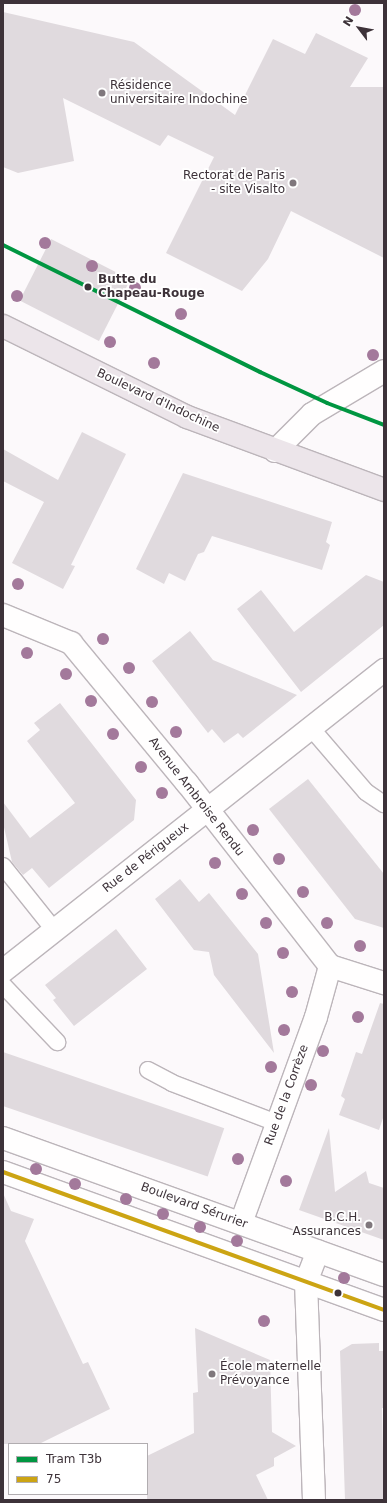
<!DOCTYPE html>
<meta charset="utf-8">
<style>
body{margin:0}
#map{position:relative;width:387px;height:1503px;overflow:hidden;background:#fcf9fb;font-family:"DejaVu Sans",sans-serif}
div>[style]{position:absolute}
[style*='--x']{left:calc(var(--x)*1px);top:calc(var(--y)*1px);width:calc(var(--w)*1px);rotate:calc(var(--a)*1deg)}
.building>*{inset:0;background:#e0dade;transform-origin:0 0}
.roads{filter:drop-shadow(1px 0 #bcb5ba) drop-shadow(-1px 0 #bcb5ba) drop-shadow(0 1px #bcb5ba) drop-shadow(0 -1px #bcb5ba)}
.service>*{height:16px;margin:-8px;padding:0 8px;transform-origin:8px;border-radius:8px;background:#fffefe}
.minor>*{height:22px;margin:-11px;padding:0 11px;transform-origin:11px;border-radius:11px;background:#fffefe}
.tertiary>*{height:22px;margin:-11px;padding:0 11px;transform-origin:11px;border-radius:11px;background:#fffefe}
.primary>*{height:22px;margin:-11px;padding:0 11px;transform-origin:11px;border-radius:11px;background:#ece5ea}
.bus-1>*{height:4px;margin:-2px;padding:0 2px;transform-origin:2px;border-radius:2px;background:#cca413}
.tram-1>*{height:4px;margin:-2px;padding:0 2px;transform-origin:2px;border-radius:2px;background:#009641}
.trees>*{width:12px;height:12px;margin:-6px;border-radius:50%;background:#a3799b}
.dots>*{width:11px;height:11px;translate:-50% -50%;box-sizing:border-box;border:2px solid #fff;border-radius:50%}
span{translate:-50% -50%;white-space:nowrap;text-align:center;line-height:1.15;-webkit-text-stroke:3.5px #fff;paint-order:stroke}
.poi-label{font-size:12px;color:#3d3239}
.left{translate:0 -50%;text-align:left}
.right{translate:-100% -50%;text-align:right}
.stop-label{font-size:12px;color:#3d3239;font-weight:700}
.street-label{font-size:12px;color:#3d3239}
.frame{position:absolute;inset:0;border:4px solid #3d3239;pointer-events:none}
.legend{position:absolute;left:8px;top:1443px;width:140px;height:52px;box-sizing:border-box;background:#fff;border:1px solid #b1adb0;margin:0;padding:5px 7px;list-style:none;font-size:12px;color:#3d3239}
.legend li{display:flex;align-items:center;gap:8px;height:20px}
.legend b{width:20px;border:1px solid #b1adb0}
.north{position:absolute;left:339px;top:8px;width:40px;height:40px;-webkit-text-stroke:3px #fff;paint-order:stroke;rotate:302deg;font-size:11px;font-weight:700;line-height:16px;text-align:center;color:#3d3239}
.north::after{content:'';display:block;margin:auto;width:14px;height:18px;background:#3d3239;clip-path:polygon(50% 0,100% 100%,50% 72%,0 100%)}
</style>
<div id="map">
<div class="building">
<div style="clip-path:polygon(3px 12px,134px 42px,235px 115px,273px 39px,305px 54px,316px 33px,368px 58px,350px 87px,384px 87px,384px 258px,291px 211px,268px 259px,242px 291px,166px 253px,214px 157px,168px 135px,160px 146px,63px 98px,74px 161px,18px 173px,3px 167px)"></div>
<div style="left:51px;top:239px;width:89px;height:69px;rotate:27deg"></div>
<div style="clip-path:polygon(82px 432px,126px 454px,71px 565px,75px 566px,63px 589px,12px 563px,44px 502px,3px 481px,3px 449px,58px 480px)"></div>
<div style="clip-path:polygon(183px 473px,332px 522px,326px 542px,330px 545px,322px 570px,212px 536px,204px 552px,198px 554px,185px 581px,169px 573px,164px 584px,136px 569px)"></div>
<div style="clip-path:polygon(366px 575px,384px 582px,384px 625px,301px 692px,237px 609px,261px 590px,294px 632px)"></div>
<div style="clip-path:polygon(190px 631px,213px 660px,297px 695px,243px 738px,238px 733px,224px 743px,212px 729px,208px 733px,152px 661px)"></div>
<div style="clip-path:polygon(60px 703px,136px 800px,134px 820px,49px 888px,32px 868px,23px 875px,12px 862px,3px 823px,3px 802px,30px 838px,75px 803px,27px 741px,40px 730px,34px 723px)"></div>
<div style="clip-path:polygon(308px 779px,384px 874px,384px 928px,355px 919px,269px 809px)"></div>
<div style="clip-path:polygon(180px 879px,199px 902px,209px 893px,258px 954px,274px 1053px,214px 975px,209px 952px,194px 950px,155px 899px)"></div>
<div style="clip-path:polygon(116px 929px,147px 969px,74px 1026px,53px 1000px,56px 998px,45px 985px)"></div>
<div style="clip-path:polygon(380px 1003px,384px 1004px,384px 1115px,379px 1130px,339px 1115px,345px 1099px,341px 1096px,356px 1052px,362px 1054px)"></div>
<div style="left:3px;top:1052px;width:234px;height:51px;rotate:19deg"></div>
<div style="clip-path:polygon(329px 1128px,335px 1192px,366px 1171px,369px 1183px,384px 1188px,384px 1240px,299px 1210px)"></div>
<div style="clip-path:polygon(3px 1193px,11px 1211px,34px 1219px,25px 1241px,83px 1364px,88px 1362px,110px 1409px,39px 1444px,3px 1444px)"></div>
<div style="clip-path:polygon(195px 1328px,270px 1360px,272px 1432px,296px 1446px,274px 1458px,274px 1466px,256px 1475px,268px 1500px,147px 1500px,147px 1456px,194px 1433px,193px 1393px,198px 1392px)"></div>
<div style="clip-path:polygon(379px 1343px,379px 1351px,384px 1351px,384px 1408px,382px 1408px,384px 1500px,345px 1500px,340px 1351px,352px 1344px)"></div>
</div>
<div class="roads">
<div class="service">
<div style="--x:311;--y:728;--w:84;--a:49.3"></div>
<div style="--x:366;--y:792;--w:22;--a:34"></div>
<div style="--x:3;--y:866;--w:82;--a:51.4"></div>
<div style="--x:3;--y:985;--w:79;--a:46.5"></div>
<div style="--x:148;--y:1070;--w:27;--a:28"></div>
<div style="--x:172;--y:1083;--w:112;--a:20.9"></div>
</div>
<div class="minor">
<div style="--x:275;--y:451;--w:52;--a:-45"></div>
<div style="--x:312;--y:414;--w:84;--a:-30.8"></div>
<div style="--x:3;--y:615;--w:74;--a:22.4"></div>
<div style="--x:71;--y:643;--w:182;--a:50.4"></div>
<div style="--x:187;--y:783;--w:232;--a:52"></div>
<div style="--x:330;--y:966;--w:57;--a:17.5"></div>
<div style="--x:3;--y:971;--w:486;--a:-38.3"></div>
<div style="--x:241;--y:1223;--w:219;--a:-70"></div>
<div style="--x:316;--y:1017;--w:53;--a:-74.6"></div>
<div style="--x:314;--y:1500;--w:218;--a:-92.1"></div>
<div style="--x:306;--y:1282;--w:33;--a:-69"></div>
</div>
<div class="tertiary">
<div style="--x:3;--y:1138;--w:405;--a:19.8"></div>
<div style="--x:3;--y:1172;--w:405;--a:19.9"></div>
</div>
<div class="primary">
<div style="--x:3;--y:326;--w:205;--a:26.3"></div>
<div style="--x:187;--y:417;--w:210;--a:20.3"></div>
</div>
</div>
<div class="bus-1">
<div style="--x:3;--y:1172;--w:405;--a:19.9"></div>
</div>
<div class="tram-1">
<div style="--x:3;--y:245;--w:287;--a:26.3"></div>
<div style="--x:260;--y:372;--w:74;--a:24.8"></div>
<div style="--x:327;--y:403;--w:61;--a:21.1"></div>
</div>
<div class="trees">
<div style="left:355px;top:10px"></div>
<div style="left:45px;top:243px"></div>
<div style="left:92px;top:266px"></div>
<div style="left:135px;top:288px"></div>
<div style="left:17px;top:296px"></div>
<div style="left:181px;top:314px"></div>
<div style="left:110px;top:342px"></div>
<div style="left:373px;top:355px"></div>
<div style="left:154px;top:363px"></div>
<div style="left:18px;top:584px"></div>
<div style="left:103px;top:639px"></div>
<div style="left:27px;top:653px"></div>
<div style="left:129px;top:668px"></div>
<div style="left:66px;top:674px"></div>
<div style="left:91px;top:701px"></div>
<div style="left:152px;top:702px"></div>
<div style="left:176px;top:732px"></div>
<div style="left:113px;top:734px"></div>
<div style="left:141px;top:767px"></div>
<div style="left:162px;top:793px"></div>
<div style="left:253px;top:830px"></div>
<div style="left:279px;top:859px"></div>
<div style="left:215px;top:863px"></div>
<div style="left:303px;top:892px"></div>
<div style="left:242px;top:894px"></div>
<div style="left:266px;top:923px"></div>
<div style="left:327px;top:923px"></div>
<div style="left:360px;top:946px"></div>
<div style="left:283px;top:953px"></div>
<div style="left:292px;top:992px"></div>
<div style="left:358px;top:1017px"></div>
<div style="left:284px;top:1030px"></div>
<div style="left:323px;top:1051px"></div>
<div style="left:271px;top:1067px"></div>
<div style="left:311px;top:1085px"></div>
<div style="left:238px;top:1159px"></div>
<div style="left:36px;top:1169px"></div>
<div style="left:286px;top:1181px"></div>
<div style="left:75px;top:1184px"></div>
<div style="left:126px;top:1199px"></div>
<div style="left:163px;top:1214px"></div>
<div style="left:200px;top:1227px"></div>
<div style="left:237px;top:1241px"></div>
<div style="left:344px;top:1278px"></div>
<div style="left:264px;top:1321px"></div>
</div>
<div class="dots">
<div style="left:102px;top:93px;background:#80787d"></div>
<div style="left:293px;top:183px;background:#80787d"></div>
<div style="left:88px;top:287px;background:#3d3239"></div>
<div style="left:369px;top:1225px;background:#80787d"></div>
<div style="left:338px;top:1293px;background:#3d3239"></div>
<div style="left:212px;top:1374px;background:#80787d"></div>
</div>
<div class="poi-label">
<span class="left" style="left:110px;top:93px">Résidence<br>universitaire Indochine</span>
<span class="right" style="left:285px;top:183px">Rectorat de Paris<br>- site Visalto</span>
<span class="right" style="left:361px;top:1225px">B.C.H.<br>Assurances</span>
<span class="left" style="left:220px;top:1374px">École maternelle<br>Prévoyance</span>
</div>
<div class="stop-label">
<span class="left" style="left:98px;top:287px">Butte du<br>Chapeau-Rouge</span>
</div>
<div class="street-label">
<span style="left:158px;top:401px;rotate:25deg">Boulevard d'Indochine</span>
<span style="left:196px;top:797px;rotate:52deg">Avenue Ambroise Rendu</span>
<span style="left:146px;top:858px;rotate:-38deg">Rue de Périgueux</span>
<span style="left:287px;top:1095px;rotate:-70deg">Rue de la Corrèze</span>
<span style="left:194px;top:1206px;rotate:20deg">Boulevard Sérurier</span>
</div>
<div class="frame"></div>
<ul class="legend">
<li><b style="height:5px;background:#009641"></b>Tram T3b</li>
<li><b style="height:5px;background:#cca413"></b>75</li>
</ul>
<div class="north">N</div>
</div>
